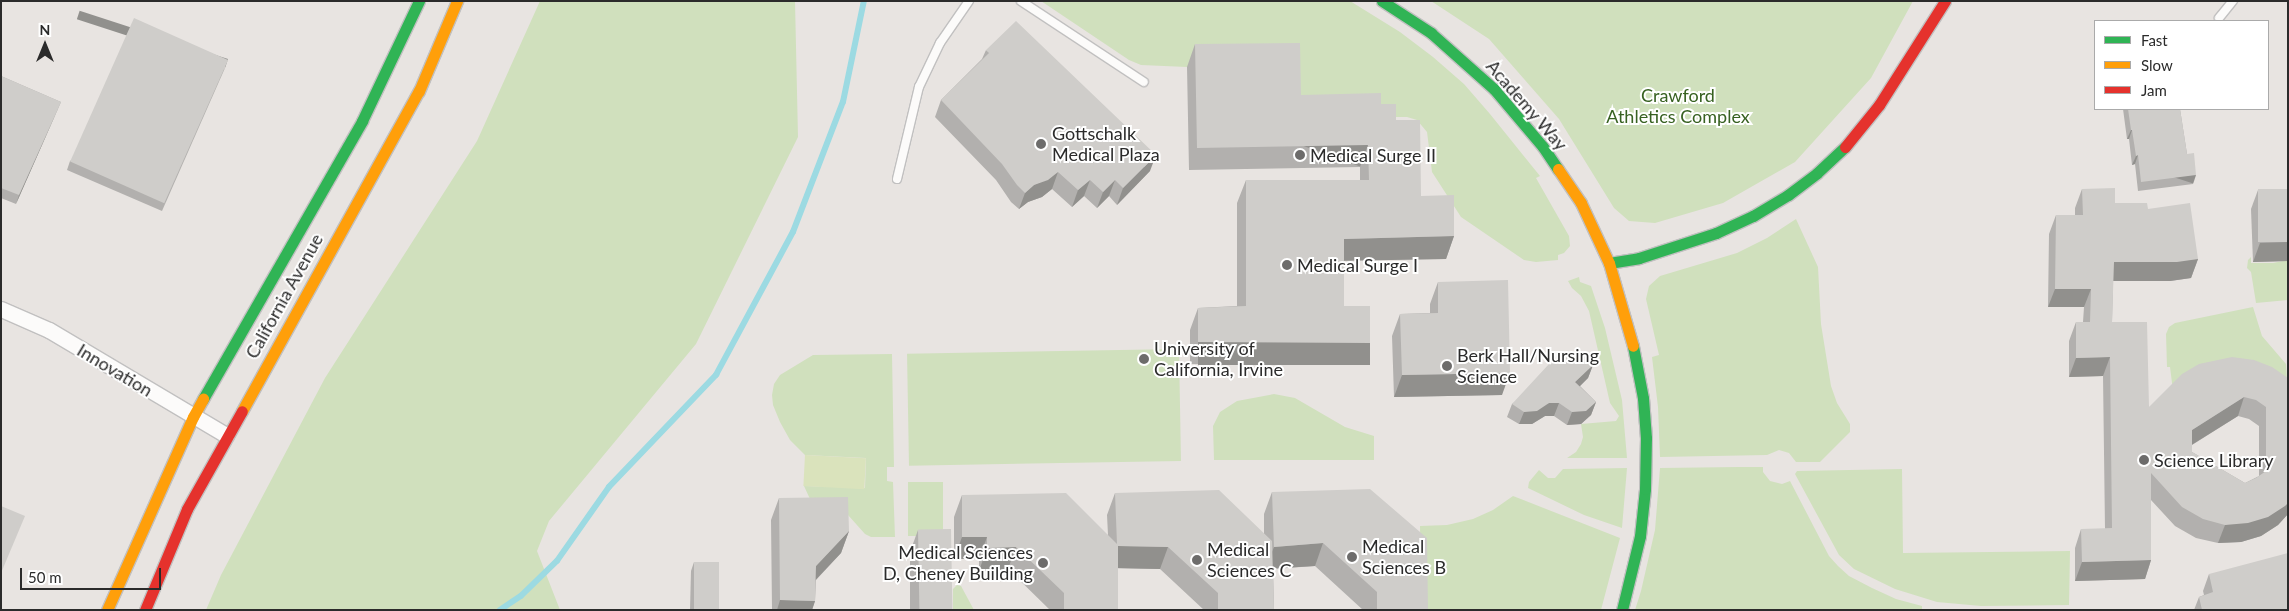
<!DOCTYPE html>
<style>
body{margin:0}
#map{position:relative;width:2289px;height:611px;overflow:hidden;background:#e8e4e1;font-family:Lato,sans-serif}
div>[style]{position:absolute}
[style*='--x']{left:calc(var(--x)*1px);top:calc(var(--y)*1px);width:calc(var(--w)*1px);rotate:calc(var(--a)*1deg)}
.green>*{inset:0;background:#d0e0bd;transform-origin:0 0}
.pitch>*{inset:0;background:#dae3bc;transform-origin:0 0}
.stream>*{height:5.5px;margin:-2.75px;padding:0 2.75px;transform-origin:2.75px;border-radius:2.75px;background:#9cdae2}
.roads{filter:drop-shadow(1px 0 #c1c0c0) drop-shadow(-1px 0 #c1c0c0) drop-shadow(0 1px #c1c0c0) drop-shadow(0 -1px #c1c0c0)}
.lane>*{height:8px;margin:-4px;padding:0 4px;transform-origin:4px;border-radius:4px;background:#fcfbfa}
.street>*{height:15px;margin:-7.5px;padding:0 7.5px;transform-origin:7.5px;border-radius:7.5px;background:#fcfbfa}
.fast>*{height:11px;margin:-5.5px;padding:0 5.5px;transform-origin:5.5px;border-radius:5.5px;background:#30b455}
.slow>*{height:11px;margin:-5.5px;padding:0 5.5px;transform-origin:5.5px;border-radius:5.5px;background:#ff9f0a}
.jam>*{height:11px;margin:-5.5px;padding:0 5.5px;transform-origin:5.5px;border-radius:5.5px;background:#e5322d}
.wall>*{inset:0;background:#b2b0ae}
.shaded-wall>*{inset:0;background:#91908d;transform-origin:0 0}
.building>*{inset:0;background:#cfcdca;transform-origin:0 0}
.dots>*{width:14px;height:14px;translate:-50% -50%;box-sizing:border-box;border:2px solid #fff;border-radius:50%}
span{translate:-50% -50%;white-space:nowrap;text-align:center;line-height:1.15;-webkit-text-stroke:4px #fff;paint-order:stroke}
.park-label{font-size:18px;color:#376121}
.street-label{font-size:18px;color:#2b2b2b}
.poi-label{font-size:18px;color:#2b2b2b}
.left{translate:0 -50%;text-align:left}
.right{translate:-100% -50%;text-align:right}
.frame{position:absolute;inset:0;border:2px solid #2b2b2b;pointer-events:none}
.legend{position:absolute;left:2094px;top:20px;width:175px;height:90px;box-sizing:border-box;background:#fff;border:1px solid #aaa;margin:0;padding:6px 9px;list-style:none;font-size:15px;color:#2b2b2b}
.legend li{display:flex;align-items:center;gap:10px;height:25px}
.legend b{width:25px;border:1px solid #aaa}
.north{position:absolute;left:20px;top:20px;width:50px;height:50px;-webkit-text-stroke:4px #fff;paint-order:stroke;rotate:0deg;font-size:14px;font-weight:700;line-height:20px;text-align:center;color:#2b2b2b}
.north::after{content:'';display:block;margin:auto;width:18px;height:22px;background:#2b2b2b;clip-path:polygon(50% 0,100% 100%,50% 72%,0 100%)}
.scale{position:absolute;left:20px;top:568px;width:141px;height:22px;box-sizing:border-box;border:2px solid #2b2b2b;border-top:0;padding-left:6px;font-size:15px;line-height:18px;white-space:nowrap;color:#2b2b2b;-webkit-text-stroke:4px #fff;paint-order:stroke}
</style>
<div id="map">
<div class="green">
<div style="clip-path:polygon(540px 1px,795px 1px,798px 137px,696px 344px,549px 521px,537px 551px,560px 610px,206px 610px,221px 575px,325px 378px,477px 141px)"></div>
<div style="clip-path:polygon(1041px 1px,1350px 1px,1400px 32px,1433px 57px,1464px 84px,1490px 114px,1540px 176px,1536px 178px,1569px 236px,1570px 246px,1564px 253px,1558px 255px,1558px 260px,1536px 262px,1524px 260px,1461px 217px,1432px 172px,1427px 132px,1417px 120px,1407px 117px,1373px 117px,1187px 67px,1141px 65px,1129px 60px)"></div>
<div style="clip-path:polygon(1431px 1px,1913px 1px,1871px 78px,1795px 162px,1723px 203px,1655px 223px,1629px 221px,1614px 208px,1559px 119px,1489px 39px)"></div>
<div style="clip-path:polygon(1796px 219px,1818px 267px,1821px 324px,1831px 386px,1837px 403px,1850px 424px,1850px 432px,1820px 462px,1796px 462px,1789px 453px,1779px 450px,1767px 455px,1660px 457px,1658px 407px,1652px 357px,1659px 355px,1646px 299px,1649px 286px,1660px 276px,1737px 253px,1767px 238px)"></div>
<div style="clip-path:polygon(2251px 257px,2251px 263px,2273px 263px,2288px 260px,2288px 300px,2256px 303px,2251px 272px,2247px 268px,2248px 260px)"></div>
<div style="clip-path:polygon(1579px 277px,1580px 282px,1591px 286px,1605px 328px,1622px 400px,1627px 458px,1567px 458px,1576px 452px,1581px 444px,1583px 437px,1581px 424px,1616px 421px,1619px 416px,1610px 403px,1589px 311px,1581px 296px,1572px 288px,1568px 281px)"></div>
<div style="clip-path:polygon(2253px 307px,2262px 336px,2286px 364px,2287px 381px,2173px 391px,2170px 367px,2167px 367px,2166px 334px,2169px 327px,2175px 323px)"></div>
<div style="left:1179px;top:349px;width:112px;height:272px;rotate:89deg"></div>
<div style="clip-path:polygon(892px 354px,894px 467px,887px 467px,887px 481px,893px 482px,895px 537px,871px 537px,865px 534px,848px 515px,810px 499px,804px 486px,865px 488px,866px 458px,805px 455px,790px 440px,780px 422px,773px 405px,772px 395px,774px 384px,780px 375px,813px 355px)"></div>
<div style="clip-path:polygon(1274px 394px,1295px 398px,1345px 427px,1374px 436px,1374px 460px,1214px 460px,1213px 426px,1220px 412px,1237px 401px)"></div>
<div style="clip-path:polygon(1738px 467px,1763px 467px,1763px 472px,1770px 481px,1782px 484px,1790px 481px,1829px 556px,1838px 566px,1849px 576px,1872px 588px,1896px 599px,1922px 606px,1922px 610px,1635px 610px,1641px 591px,1655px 530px,1660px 468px)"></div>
<div style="clip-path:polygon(1627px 468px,1622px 528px,1584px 515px,1528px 488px,1529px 482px,1539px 470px,1548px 478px,1555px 478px,1563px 469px)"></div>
<div style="clip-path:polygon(1902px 469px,1903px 553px,2070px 551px,2069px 605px,1981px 606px,1937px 602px,1895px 589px,1854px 569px,1839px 555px,1795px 474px,1797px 471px)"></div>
<div style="left:908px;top:482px;width:35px;height:54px"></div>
<div style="clip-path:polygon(1513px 496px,1620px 538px,1601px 610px,1421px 610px,1420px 526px,1447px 525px,1473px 519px,1493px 510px)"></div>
<div style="clip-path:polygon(957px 585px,961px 586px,974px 610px,953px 610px,953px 589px)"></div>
</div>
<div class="pitch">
<div style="left:805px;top:455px;width:61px;height:31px;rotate:3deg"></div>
</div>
<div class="stream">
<div style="--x:500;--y:610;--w:25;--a:-34"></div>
<div style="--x:521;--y:596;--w:50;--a:-44.2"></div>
<div style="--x:557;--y:561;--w:90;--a:-54.9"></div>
<div style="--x:609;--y:487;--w:155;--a:-46.3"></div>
<div style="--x:716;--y:375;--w:162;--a:-61.7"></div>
<div style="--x:793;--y:232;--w:139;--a:-69"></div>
<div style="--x:843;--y:102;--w:103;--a:-78.3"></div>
</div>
<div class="roads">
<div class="lane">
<div style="--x:1021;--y:1;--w:147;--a:33.4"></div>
<div style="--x:2219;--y:18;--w:22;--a:-51"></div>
<div style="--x:897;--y:179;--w:95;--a:-76.6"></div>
<div style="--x:919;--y:87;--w:49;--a:-64.5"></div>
<div style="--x:940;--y:43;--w:51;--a:-55.4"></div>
</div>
<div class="street">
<div style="--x:1;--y:309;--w:52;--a:23.6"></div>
<div style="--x:49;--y:330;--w:206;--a:30.7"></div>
</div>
<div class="fast">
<div style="--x:1382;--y:1;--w:59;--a:33.1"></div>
<div style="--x:1431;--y:33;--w:84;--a:41.6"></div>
<div style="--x:1494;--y:89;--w:76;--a:49.8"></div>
<div style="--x:1543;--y:147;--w:27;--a:56"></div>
<div style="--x:1609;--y:263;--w:30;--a:-9"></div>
<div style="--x:1639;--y:258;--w:81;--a:-18"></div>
<div style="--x:1716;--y:233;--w:41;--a:-24.7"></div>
<div style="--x:1753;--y:216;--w:41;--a:-31"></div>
<div style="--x:1788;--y:195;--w:36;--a:-37"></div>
<div style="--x:1817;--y:173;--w:38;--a:-43"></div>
<div style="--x:203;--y:399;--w:320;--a:-60.2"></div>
<div style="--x:362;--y:121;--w:133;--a:-64.6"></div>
<div style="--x:1622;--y:610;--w:76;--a:-76.3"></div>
<div style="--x:1640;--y:536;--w:47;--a:-83.9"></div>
<div style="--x:1645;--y:489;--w:51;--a:-88.9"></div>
<div style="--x:1646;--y:438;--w:40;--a:-94.3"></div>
<div style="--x:1643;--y:398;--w:53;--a:-100.9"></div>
</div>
<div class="slow">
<div style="--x:1558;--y:169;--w:41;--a:55.9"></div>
<div style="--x:1581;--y:203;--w:66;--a:65"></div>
<div style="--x:1609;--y:263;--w:86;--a:73.9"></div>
<div style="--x:242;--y:411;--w:366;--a:-61.1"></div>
<div style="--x:419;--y:91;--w:98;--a:-67.1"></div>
<div style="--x:107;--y:610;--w:211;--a:-66"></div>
<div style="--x:193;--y:417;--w:21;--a:-61"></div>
</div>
<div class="jam">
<div style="--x:1845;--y:147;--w:54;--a:-51"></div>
<div style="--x:1879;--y:105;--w:123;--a:-57.6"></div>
<div style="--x:145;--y:610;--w:109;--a:-67.4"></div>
<div style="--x:187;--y:509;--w:112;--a:-60.7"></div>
</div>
</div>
<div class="wall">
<div style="clip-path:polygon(1195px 44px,1301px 95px,1381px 104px,1396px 120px,1421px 196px,1454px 236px,1446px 259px,1344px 260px,1344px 306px,1362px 365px,1190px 364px,1190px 330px,1198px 308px,1237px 306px,1237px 203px,1246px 180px,1360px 180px,1360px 167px,1189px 170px,1187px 67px)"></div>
<div style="clip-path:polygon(986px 50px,1150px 171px,1117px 205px,1109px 196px,1097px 208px,1084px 196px,1072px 207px,1052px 189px,1042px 197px,1028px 202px,1019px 209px,1011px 202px,996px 180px,935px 117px,941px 100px,982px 59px)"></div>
<div style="clip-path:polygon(225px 68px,162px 211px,67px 170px,70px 161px)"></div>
<div style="clip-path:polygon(1px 76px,61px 102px,16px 204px,1px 198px)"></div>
<div style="clip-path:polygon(2123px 109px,2180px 109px,2187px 154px,2193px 184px,2138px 191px,2135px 164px,2132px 165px,2129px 139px,2127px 139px)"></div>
<div style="clip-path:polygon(evenodd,2082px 189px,2115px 203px,2148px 209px,2198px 259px,2191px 278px,2170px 281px,2113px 281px,2112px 322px,2149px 407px,2288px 378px,2288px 514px,2278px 525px,2261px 536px,2241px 542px,2218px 543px,2196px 538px,2175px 526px,2151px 500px,2151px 560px,2145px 579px,2075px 581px,2075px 548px,2081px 529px,2105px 529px,2103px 376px,2069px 377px,2069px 341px,2076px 322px,2083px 322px,2084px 307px,2048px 307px,2049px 234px,2056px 215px,2075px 215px,2075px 208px,2082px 189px,2238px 416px,2249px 419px,2259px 426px,2259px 476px,2245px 483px,2192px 452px,2192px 445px,2238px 416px)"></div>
<div style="clip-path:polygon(2288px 189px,2288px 261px,2253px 262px,2251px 209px,2258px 190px)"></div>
<div style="clip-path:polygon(1438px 282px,1502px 395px,1394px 397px,1392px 336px,1400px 314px,1430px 313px,1430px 304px)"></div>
<div style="clip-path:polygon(1570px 361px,1593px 365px,1588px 378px,1580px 386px,1596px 402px,1591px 415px,1581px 424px,1567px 425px,1554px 416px,1545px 416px,1532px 424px,1519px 424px,1507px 417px,1512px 404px)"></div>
<div style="clip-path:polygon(1272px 492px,1428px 610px,1363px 610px,1315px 566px,1273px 569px,1274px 610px,1204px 610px,1160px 569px,1118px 568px,1118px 610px,1050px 610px,1008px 569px,979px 571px,979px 559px,954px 559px,954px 517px,962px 495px,1108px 535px,1107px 515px,1115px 493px,1264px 534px,1264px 514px)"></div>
<div style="clip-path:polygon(779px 498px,849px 531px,841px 553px,816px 580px,815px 601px,812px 610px,772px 610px,771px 520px)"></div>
<div style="clip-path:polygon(918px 530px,952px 610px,910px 610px,910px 552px)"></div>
<div style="clip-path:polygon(694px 562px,718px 610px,690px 610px,691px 571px)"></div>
<div style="clip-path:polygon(2209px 574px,2288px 610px,2194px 610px,2199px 597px,2204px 595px,2203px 591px)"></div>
</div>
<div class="shaded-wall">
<div style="left:228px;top:59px;width:9px;height:156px;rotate:108deg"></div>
<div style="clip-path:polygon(61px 102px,57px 111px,16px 204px,19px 195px)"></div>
<div style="clip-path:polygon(2131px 130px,2132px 130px,2129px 139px,2127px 139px)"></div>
<div style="left:1368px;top:145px;width:23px;height:171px;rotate:110deg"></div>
<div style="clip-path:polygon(1156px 155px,1150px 171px,1117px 205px,1123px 188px)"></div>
<div style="clip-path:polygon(2138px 155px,2135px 164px,2132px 165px,2136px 156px)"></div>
<div style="clip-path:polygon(1058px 172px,1052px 189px,1042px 197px,1028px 202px,1019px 209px,1025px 193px,1034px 185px)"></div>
<div style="left:2196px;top:175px;width:9px;height:55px;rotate:108deg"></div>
<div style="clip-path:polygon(1090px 180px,1084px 196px,1072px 207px,1078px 190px)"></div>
<div style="clip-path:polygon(1115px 180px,1109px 196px,1097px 208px,1103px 192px)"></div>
<div style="clip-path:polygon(1454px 236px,1446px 259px,1336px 261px,1344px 239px)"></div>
<div style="clip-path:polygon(2288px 242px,2288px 261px,2253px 262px,2260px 243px)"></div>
<div style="clip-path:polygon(2198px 259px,2191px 278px,2170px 281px,2107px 281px,2114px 262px)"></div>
<div style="clip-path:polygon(2055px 289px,2091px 289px,2084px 307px,2048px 307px)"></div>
<div style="left:1198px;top:342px;width:172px;height:23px"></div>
<div style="clip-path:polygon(2110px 357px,2103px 376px,2069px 377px,2076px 358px)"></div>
<div style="clip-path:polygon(1593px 365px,1588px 378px,1571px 395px,1575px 382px)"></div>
<div style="clip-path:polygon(1510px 373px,1502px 395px,1394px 397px,1402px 375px)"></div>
<div style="clip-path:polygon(2244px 397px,2238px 416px,2185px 449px,2192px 430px)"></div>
<div style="clip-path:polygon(1596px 402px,1591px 415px,1581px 424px,1567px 425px,1572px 412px)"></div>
<div style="clip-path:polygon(1549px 403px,1559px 403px,1554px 416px,1545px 416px,1532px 424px,1519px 424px,1524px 412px)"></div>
<div style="clip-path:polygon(2288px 503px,2288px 514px,2278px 525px,2261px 536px,2241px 542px,2218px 543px,2225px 525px)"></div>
<div style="clip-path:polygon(849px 531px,841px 553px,808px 588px,816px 566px)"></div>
<div style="clip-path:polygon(962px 537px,987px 537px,979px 559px,954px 559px)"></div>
<div style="clip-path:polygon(1323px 543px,1315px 566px,1265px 569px,1274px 547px)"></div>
<div style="clip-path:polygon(1118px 546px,1168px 547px,1160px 569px,1110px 568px)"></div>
<div style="clip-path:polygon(1016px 547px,1008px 569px,979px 571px,987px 548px)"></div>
<div style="clip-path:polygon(2151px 560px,2145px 579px,2075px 581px,2082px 562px)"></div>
<div style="clip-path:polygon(780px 600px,815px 601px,812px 610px,777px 610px)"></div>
</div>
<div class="building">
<div style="left:134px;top:18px;width:103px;height:157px;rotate:24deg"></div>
<div style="clip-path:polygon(1016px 21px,1156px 155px,1123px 188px,1115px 180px,1103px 192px,1090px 180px,1078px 190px,1058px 172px,1048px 180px,1034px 185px,1025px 193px,1017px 185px,1002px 164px,941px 100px,989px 53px,986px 50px)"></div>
<div style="clip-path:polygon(1300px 43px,1301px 95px,1381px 93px,1381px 104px,1396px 104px,1396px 120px,1420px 120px,1421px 196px,1454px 195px,1454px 236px,1344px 239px,1344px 306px,1370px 306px,1370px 343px,1198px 342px,1198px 308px,1246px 306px,1246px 180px,1369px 180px,1368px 145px,1197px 148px,1195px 44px)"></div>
<div style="clip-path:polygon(1px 76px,61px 102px,19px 195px,1px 188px)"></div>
<div style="clip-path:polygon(2128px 109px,2180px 109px,2187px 154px,2194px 153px,2196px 175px,2141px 182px,2138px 155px,2136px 156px,2132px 130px,2131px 130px)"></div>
<div style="clip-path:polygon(evenodd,2115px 188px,2115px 203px,2147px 203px,2148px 209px,2190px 203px,2198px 259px,2177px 262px,2114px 262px,2112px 322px,2147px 322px,2149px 407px,2182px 374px,2199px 364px,2232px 357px,2254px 360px,2272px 367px,2288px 378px,2288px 503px,2285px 506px,2268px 517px,2248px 523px,2225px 525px,2203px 519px,2182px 507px,2151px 473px,2151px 560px,2082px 562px,2081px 529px,2112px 528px,2110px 357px,2076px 358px,2076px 322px,2090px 322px,2091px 289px,2055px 289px,2056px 215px,2083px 215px,2082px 189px,2115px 188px,2244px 397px,2256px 400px,2266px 407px,2266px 471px,2256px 478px,2245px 483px,2192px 452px,2192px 430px,2244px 397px)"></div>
<div style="left:2288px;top:189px;width:53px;height:30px;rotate:90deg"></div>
<div style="clip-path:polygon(1508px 280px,1510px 373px,1402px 375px,1400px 314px,1438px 313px,1438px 282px)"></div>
<div style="clip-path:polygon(1561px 351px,1570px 361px,1580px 352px,1593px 365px,1575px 382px,1596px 402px,1586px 411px,1572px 412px,1559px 403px,1549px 403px,1537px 411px,1524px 412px,1512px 404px)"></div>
<div style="clip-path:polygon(1370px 489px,1427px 538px,1428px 610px,1377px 610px,1377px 592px,1323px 543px,1274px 547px,1272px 492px)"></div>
<div style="clip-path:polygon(1219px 490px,1272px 541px,1274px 610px,1218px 610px,1218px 593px,1168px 547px,1118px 546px,1118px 610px,1064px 610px,1064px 593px,1016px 547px,987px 548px,987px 537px,962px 537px,962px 495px,1066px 493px,1117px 544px,1115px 493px)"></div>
<div style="clip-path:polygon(848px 497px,849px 531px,816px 566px,815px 601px,780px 600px,779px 498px)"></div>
<div style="clip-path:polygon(1px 506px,25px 516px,1px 573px)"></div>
<div style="left:951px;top:529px;width:81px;height:33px;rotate:89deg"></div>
<div style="clip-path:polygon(2288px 553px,2288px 610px,2202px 610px,2199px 597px,2213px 592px,2209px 574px)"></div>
<div style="left:694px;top:562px;width:25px;height:48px"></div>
</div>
<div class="dots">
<div style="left:1041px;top:144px;background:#6d6c6b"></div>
<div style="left:1300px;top:155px;background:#6d6c6b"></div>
<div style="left:1287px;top:265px;background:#6d6c6b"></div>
<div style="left:1144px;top:359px;background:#6d6c6b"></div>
<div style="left:1447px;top:366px;background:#6d6c6b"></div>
<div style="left:2144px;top:460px;background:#6d6c6b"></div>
<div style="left:1352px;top:557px;background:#6d6c6b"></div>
<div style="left:1197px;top:560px;background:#6d6c6b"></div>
<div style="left:1043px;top:563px;background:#6d6c6b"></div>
</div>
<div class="park-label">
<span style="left:1678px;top:106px">Crawford<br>Athletics Complex</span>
</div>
<div class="street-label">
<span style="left:1527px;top:105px;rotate:49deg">Academy Way</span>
<span style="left:284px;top:296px;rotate:-61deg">California Avenue</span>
<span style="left:115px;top:370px;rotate:31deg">Innovation</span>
</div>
<div class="poi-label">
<span class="left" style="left:1052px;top:144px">Gottschalk<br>Medical Plaza</span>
<span class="left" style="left:1310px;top:155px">Medical Surge II</span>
<span class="left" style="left:1297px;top:265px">Medical Surge I</span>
<span class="left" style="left:1154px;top:359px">University of<br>California, Irvine</span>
<span class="left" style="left:1457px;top:366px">Berk Hall/Nursing<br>Science</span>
<span class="left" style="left:2154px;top:460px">Science Library</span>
<span class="left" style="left:1362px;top:557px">Medical<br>Sciences B</span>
<span class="left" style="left:1207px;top:560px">Medical<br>Sciences C</span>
<span class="right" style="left:1033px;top:563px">Medical Sciences<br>D, Cheney Building</span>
</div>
<div class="frame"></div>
<ul class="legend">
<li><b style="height:6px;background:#30b455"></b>Fast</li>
<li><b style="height:6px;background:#ff9f0a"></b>Slow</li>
<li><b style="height:6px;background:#e5322d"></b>Jam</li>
</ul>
<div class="north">N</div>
<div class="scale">50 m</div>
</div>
